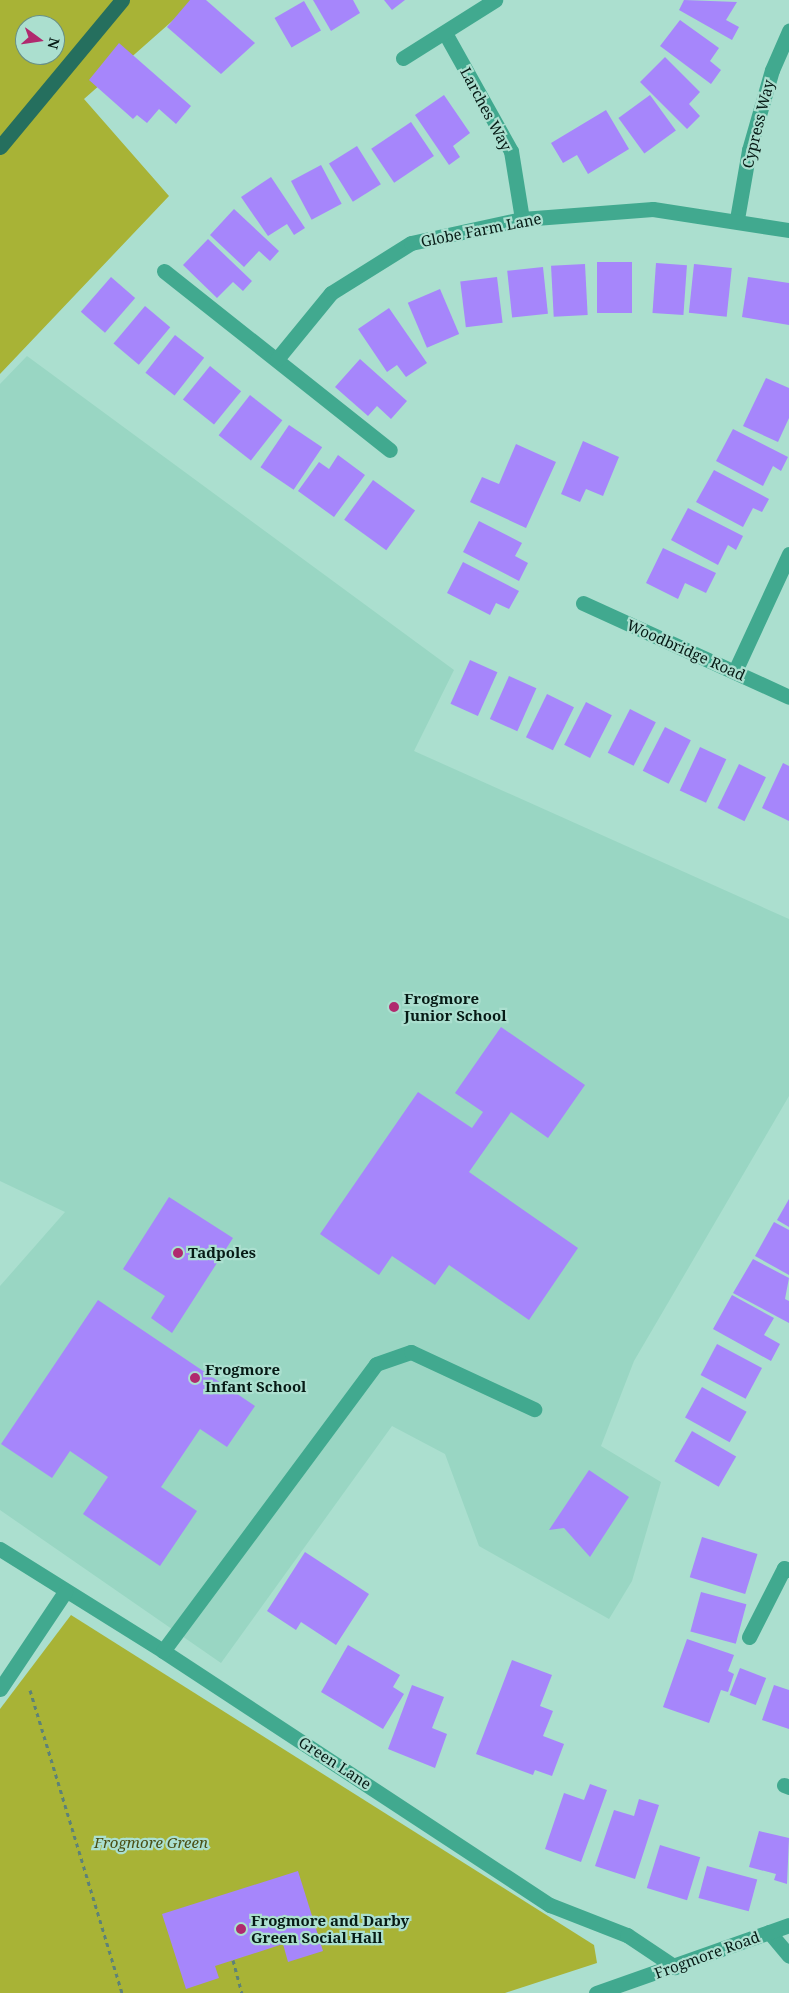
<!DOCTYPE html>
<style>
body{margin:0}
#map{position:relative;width:789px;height:1993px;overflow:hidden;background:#abdfcf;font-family:"Noto Serif",serif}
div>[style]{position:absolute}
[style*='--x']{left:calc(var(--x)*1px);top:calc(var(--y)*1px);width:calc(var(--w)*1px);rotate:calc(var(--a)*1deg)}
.built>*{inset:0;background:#99d6c3}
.green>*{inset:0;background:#a8b336}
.building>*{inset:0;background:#a686fb;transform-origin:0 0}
.path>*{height:3px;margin-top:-1.5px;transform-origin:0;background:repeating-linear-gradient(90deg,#5d8277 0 4px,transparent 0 8px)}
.minor>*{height:15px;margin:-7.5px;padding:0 7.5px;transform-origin:7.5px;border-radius:7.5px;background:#41a98f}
.major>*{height:15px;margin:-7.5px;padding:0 7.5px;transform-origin:7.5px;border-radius:7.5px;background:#256f5e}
.dots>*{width:14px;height:14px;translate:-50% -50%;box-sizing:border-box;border:2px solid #abdfcf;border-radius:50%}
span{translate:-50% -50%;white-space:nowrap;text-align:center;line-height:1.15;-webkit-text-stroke:4.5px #abdfcf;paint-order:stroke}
.street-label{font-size:15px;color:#061a15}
.poi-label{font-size:15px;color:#061a15;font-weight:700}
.left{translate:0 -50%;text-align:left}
.park-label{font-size:15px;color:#494e14;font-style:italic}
.north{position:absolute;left:15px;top:15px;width:50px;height:50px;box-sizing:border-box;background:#abdfcf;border:1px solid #699085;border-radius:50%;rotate:104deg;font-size:14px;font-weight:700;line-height:20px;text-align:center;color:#061a15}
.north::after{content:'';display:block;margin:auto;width:18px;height:22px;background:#b0296e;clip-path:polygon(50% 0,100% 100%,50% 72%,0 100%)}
</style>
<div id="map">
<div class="built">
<div style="clip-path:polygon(27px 356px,454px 670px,414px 751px,789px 919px,789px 1096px,634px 1361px,601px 1446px,661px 1482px,632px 1581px,609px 1619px,479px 1546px,445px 1454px,392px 1426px,221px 1663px,0 1510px,0 1286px,65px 1212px,0 1181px,0 384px)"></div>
</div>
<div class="green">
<div style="clip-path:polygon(evenodd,0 0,196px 0,84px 99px,169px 196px,0 374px,0 0,25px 25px,55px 25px,55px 55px,25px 55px,25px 25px)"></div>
<div style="clip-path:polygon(71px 1615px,594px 1945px,597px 1963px,505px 1993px,0 1993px,0 1709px)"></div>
</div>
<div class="building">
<div style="clip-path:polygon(190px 0,206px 0,255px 43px,221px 74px,167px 27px)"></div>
<div style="clip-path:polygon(313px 0,353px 0,360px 13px,331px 31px)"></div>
<div style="clip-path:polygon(384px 0,405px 0,392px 10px)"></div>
<div style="clip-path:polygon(684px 0,737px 2px,726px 20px,739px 27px,732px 40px,679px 10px)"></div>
<div style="left:304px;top:1px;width:34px;height:34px;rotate:60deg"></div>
<div style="clip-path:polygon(680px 20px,719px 48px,710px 61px,721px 70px,711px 84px,660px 46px)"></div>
<div style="clip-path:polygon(119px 43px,191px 106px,176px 124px,159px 109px,147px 123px,137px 115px,133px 119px,89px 80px)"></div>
<div style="clip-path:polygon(665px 57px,700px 92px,689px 104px,700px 116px,687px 129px,640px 82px)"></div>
<div style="clip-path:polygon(444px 95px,470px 133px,453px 146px,460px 157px,449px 165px,415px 115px)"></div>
<div style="left:650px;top:95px;width:44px;height:39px;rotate:54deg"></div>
<div style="clip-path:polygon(606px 110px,629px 149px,588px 174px,577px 155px,563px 163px,551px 143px)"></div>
<div style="left:411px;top:122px;width:41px;height:48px;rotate:56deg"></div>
<div style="left:357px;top:146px;width:45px;height:33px;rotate:58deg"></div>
<div style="left:321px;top:165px;width:44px;height:34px;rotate:62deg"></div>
<div style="clip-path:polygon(271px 177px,305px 228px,294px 235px,287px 224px,268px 236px,241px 197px)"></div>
<div style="clip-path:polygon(234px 209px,279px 251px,270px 261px,259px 251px,244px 267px,210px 235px)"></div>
<div style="clip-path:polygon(208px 239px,252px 281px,243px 291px,233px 282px,217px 298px,183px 265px)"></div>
<div style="left:597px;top:262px;width:35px;height:51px"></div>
<div style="left:656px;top:263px;width:31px;height:50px;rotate:4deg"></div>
<div style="left:585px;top:264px;width:51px;height:34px;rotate:87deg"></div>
<div style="left:694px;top:264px;width:38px;height:49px;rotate:6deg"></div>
<div style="left:543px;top:267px;width:47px;height:36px;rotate:84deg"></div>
<div style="left:111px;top:277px;width:32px;height:46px;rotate:41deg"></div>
<div style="left:497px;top:277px;width:46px;height:37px;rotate:83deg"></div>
<div style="clip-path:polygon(748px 277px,789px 283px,789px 325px,742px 317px)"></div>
<div style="left:440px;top:289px;width:49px;height:35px;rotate:67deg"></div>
<div style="left:145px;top:306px;width:33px;height:49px;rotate:40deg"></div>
<div style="clip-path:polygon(389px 308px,427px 363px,406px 377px,397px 365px,387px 372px,358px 329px)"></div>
<div style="left:175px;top:335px;width:37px;height:48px;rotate:38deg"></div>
<div style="clip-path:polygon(360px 359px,407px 401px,391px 419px,377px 406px,368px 416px,335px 387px)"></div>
<div style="left:210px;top:366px;width:40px;height:43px;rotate:39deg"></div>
<div style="clip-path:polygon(766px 378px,789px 388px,789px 418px,778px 442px,743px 426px)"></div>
<div style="left:250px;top:395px;width:41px;height:51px;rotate:38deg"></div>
<div style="left:289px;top:425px;width:40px;height:51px;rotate:34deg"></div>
<div style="clip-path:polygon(733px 429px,788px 457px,781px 471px,773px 466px,763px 486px,716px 461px)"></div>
<div style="clip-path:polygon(583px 441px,619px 457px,603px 496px,586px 489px,580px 502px,561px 494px)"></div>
<div style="clip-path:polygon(516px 444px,556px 462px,526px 528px,470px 502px,482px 477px,499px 484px)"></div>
<div style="clip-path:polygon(338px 455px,365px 475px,334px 517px,298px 491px,319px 462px,329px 469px)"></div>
<div style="clip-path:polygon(714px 470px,769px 499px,762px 512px,753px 508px,743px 527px,696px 502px)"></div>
<div style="left:373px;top:480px;width:52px;height:49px;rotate:36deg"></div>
<div style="clip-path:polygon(688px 508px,743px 536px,736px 550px,728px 545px,718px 565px,671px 540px)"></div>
<div style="clip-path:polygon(479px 521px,522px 543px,515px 556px,528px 563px,519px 581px,463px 552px)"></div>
<div style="clip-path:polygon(663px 548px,716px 573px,706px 593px,685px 583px,678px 599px,646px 583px)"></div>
<div style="clip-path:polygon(463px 562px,519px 591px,509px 609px,496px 603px,490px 615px,447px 593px)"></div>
<div style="left:470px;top:660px;width:30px;height:48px;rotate:24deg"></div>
<div style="left:509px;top:676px;width:30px;height:47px;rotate:24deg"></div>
<div style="left:547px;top:694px;width:30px;height:48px;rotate:26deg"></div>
<div style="left:586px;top:702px;width:29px;height:48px;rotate:27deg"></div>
<div style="left:630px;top:709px;width:29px;height:49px;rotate:27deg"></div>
<div style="left:665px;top:727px;width:29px;height:49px;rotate:27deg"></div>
<div style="left:700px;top:747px;width:29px;height:48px;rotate:25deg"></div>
<div style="clip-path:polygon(783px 763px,789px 766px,789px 821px,762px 808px)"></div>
<div style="left:739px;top:764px;width:30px;height:49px;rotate:26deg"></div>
<div style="clip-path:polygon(501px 1027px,585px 1085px,548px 1138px,511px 1112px,469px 1172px,578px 1248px,529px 1320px,449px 1265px,435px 1285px,392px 1256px,379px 1275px,320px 1234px,418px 1092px,472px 1128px,483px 1112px,455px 1093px)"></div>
<div style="clip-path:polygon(169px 1197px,233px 1238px,172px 1333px,151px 1318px,165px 1296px,123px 1269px)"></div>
<div style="clip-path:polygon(789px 1199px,789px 1227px,777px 1220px)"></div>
<div style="clip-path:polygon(774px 1222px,789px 1230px,789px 1275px,755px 1256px)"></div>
<div style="clip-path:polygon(753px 1259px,789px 1278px,785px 1299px,789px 1301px,789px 1323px,733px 1293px)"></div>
<div style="clip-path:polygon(732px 1295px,774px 1318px,764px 1335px,780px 1344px,771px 1361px,713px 1329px)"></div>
<div style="clip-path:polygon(98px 1300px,255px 1406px,227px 1447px,200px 1429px,161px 1487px,197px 1511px,160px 1566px,83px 1514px,108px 1477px,70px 1451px,52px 1478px,1px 1444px)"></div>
<div style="left:717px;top:1344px;width:51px;height:35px;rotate:28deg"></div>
<div style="left:702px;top:1387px;width:51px;height:35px;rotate:29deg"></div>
<div style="left:692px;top:1431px;width:51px;height:35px;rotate:30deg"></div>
<div style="clip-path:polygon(589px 1470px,629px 1497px,590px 1557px,564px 1528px,549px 1530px)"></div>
<div style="left:702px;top:1537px;width:58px;height:42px;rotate:17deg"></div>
<div style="clip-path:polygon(305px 1552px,369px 1594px,336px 1645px,301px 1622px,296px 1630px,267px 1611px)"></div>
<div style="left:701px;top:1592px;width:47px;height:41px;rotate:15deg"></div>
<div style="clip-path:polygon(687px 1639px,734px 1655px,728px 1671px,734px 1674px,728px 1692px,721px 1690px,709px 1723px,663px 1707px)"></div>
<div style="clip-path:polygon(348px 1645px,400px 1675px,393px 1687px,404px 1694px,383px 1729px,321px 1692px)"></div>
<div style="clip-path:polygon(512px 1660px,552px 1675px,540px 1706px,553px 1711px,543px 1736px,564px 1744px,552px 1776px,535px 1770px,533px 1775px,476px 1754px)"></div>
<div style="left:740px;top:1668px;width:28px;height:29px;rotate:21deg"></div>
<div style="clip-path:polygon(412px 1685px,444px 1697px,432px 1728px,447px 1734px,435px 1768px,388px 1749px)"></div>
<div style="clip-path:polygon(774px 1685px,789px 1690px,789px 1729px,762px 1720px)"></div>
<div style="clip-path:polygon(590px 1784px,607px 1790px,581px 1862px,545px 1849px,564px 1793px,584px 1800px)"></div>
<div style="clip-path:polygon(639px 1799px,659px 1805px,635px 1879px,595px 1866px,614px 1810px,634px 1816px)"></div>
<div style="clip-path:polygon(759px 1831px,789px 1838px,787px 1884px,774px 1880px,776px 1874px,749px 1867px)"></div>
<div style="left:660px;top:1845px;width:42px;height:45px;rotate:17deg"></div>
<div style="left:707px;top:1866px;width:52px;height:33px;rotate:15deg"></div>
<div style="clip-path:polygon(298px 1871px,323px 1951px,288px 1962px,283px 1944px,215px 1966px,219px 1978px,186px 1989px,162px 1914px)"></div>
</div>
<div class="path">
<div style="--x:30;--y:1690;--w:317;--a:73.1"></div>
<div style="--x:233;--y:1960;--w:34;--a:75"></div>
</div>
<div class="minor">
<div style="--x:445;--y:33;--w:135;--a:60.8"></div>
<div style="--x:511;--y:151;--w:69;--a:80.8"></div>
<div style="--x:403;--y:58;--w:109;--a:-32.2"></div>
<div style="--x:737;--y:219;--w:70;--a:-80.1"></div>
<div style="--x:749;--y:150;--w:83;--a:-74"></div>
<div style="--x:772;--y:70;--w:43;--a:-66.4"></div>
<div style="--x:164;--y:271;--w:288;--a:38.4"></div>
<div style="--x:277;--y:359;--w:85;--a:-50.7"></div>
<div style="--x:331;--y:293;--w:94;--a:-32"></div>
<div style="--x:411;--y:243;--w:114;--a:-12.2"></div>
<div style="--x:522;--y:219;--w:131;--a:-4.4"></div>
<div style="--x:653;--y:209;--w:138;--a:8.8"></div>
<div style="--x:583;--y:603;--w:226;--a:24.5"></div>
<div style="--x:735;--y:671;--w:129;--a:-65.2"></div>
<div style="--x:0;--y:1549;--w:192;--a:32"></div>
<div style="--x:163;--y:1651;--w:463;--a:33.3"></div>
<div style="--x:550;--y:1905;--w:83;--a:21.3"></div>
<div style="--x:627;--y:1935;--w:58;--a:33.7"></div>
<div style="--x:749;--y:1637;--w:77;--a:-63.1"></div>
<div style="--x:784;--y:1568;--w:5;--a:22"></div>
<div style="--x:163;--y:1651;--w:357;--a:-53.4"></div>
<div style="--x:376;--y:1364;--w:37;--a:-19"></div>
<div style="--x:411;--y:1352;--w:136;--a:24.9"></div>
<div style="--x:0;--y:1689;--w:117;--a:-56.2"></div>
<div style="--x:784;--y:1785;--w:5;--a:22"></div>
<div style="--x:769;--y:1932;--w:31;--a:50"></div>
<div style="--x:596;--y:1993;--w:205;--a:-19.4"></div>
</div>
<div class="major">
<div style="--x:0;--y:147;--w:191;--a:-50.3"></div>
</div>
<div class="dots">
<div style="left:394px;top:1007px;background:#b0296e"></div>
<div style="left:178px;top:1253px;background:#b0296e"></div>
<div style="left:195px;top:1378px;background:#b0296e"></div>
<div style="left:241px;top:1929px;background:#b0296e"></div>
</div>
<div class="street-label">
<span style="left:486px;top:109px;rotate:62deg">Larches Way</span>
<span style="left:758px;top:124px;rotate:-76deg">Cypress Way</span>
<span style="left:481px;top:230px;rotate:-11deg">Globe Farm Lane</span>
<span style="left:686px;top:650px;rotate:24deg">Woodbridge Road</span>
<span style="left:335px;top:1763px;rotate:33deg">Green Lane</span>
<span style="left:707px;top:1955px;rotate:-20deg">Frogmore Road</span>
</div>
<div class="poi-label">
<span class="left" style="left:404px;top:1007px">Frogmore<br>Junior School</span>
<span class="left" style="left:188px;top:1253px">Tadpoles</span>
<span class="left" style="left:205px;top:1378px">Frogmore<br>Infant School</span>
<span class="left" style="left:251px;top:1929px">Frogmore and Darby<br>Green Social Hall</span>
</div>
<div class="park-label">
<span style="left:151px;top:1843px">Frogmore Green</span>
</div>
<div class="north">N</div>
</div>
